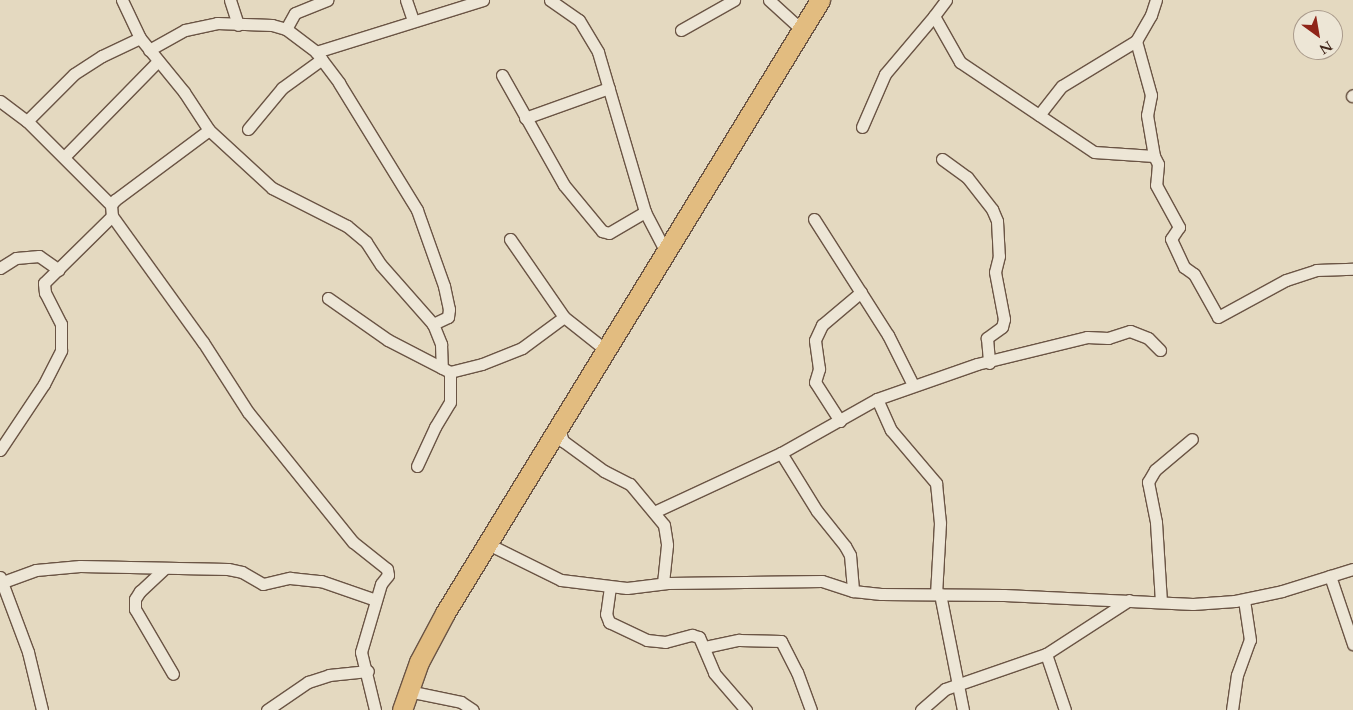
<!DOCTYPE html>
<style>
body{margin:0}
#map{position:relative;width:1353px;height:710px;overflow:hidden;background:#e4d9c0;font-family:Cardo,serif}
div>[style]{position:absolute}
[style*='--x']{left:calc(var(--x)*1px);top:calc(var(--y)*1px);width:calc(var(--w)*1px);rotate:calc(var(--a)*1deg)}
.roads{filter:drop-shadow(1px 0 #6a5444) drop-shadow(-1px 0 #6a5444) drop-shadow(0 1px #6a5444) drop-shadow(0 -1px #6a5444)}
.street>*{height:11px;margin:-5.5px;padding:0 5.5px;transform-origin:5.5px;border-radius:5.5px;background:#ede6d6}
.primary>*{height:19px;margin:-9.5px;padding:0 9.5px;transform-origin:9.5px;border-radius:9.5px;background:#e2bc80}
span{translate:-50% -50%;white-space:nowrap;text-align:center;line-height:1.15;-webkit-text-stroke:5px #ede6d6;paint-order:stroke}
.north{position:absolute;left:1293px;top:10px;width:50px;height:50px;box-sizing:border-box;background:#ede6d6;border:1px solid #a99a8b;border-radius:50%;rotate:148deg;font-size:14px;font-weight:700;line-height:20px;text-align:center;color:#42271b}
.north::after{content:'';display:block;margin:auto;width:18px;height:22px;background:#8f2418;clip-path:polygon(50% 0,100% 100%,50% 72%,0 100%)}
</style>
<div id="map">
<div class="roads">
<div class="street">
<div style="--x:122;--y:0;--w:42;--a:64.7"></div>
<div style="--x:140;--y:38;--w:70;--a:50.8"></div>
<div style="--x:184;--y:92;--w:45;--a:56.7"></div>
<div style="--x:209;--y:130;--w:86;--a:42.6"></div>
<div style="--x:272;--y:188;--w:84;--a:26.9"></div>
<div style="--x:347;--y:226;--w:25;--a:40"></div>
<div style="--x:366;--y:242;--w:27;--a:57"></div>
<div style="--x:381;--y:265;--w:79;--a:48.6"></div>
<div style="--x:433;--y:324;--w:22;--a:68"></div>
<div style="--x:441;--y:344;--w:24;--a:88"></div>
<div style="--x:230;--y:0;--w:26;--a:72"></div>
<div style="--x:406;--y:0;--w:21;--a:71"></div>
<div style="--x:550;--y:0;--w:35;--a:35"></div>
<div style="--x:579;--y:20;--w:37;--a:59"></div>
<div style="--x:598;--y:52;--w:167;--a:73.6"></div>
<div style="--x:645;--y:212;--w:47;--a:62.4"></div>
<div style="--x:769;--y:0;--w:46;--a:42.4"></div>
<div style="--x:946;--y:0;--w:20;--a:127"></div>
<div style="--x:934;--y:16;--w:53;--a:60.5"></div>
<div style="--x:960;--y:62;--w:161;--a:33.9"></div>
<div style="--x:1094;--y:152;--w:60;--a:3.8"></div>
<div style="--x:286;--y:29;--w:18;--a:-61"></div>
<div style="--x:295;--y:13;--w:35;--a:-22"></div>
<div style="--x:681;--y:30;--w:61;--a:-29.5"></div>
<div style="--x:1136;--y:41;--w:56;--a:74.5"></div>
<div style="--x:1151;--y:95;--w:20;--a:101"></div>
<div style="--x:1147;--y:115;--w:42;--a:80.3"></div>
<div style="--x:1154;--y:156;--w:9;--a:63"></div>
<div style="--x:1158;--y:164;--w:21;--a:95"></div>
<div style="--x:1156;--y:185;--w:48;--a:61.3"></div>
<div style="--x:1179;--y:227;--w:14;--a:124"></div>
<div style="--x:1171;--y:239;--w:31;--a:65"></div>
<div style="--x:1184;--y:267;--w:12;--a:35"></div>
<div style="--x:1194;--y:274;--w:49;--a:60.8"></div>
<div style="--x:1218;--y:317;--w:77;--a:-28.6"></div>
<div style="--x:1286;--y:280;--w:32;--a:-18"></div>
<div style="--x:1316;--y:270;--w:37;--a:-2"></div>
<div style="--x:149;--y:50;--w:41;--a:-29.1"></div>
<div style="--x:185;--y:30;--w:33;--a:-12"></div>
<div style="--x:217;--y:23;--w:55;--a:2.1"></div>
<div style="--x:272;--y:25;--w:15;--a:16"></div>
<div style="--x:286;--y:29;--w:38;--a:37"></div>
<div style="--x:316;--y:52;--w:39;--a:53"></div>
<div style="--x:339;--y:83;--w:149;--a:58.4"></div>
<div style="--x:417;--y:210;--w:81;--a:70.4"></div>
<div style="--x:444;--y:286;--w:24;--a:78"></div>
<div style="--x:449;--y:309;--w:8;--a:97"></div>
<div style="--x:448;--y:317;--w:17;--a:155"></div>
<div style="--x:316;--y:52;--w:175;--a:-17.3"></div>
<div style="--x:502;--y:75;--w:126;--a:60.6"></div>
<div style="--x:564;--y:185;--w:60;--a:50.4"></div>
<div style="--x:602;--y:231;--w:7;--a:16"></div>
<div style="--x:609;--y:233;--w:42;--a:-30.3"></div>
<div style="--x:1352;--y:96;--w:1;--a:-45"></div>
<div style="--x:0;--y:101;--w:34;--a:37"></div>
<div style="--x:27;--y:121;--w:119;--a:45"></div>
<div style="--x:1039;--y:115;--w:37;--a:-52"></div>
<div style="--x:1062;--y:86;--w:87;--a:-31.3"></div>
<div style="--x:1136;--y:41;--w:30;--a:-60"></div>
<div style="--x:1151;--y:15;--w:16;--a:-72"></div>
<div style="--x:525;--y:118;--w:89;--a:-19.7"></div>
<div style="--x:27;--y:121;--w:66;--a:-45"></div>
<div style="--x:74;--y:74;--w:33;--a:-33"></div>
<div style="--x:102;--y:56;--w:42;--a:-25.3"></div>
<div style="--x:862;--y:127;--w:58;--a:-66.5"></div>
<div style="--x:885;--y:74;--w:76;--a:-49.8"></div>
<div style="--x:248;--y:129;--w:53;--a:-50.3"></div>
<div style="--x:282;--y:88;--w:49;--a:-35.9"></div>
<div style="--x:209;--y:130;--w:117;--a:143.3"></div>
<div style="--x:115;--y:200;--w:6;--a:129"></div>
<div style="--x:111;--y:205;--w:11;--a:85"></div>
<div style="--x:112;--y:216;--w:155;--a:54.2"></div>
<div style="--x:203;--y:342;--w:83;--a:57.3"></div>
<div style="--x:248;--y:412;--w:167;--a:51.1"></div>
<div style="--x:353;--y:542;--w:43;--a:38.5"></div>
<div style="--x:387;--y:569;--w:6;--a:81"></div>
<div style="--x:388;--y:575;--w:11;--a:128"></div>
<div style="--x:381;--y:584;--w:71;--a:106.4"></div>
<div style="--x:361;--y:652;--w:60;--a:76.4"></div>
<div style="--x:65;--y:156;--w:133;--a:-45.6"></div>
<div style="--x:942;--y:159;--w:31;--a:36"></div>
<div style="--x:967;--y:177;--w:41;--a:52"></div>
<div style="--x:992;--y:209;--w:13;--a:67"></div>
<div style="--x:997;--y:221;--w:35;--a:87"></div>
<div style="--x:999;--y:256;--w:16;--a:104"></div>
<div style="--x:995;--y:272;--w:48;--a:79.2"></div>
<div style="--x:1004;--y:319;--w:8;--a:104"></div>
<div style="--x:1002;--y:327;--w:19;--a:144"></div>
<div style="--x:987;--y:338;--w:25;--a:85"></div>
<div style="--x:814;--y:219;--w:138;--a:57.5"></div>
<div style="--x:888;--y:335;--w:56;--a:63.4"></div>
<div style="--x:510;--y:239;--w:95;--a:55.3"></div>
<div style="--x:564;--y:317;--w:55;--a:38.3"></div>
<div style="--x:0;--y:268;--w:19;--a:-32"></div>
<div style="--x:16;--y:258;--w:23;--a:-5"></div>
<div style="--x:39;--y:256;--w:24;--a:35"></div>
<div style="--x:328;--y:298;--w:73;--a:35"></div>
<div style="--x:388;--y:340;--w:70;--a:27.3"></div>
<div style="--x:450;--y:372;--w:33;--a:-14"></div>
<div style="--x:482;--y:364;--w:43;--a:-21.8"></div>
<div style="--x:522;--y:348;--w:52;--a:-36.4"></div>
<div style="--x:877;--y:399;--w:34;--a:66"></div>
<div style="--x:891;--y:430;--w:70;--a:49.7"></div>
<div style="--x:936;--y:483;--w:40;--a:84.3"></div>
<div style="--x:940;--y:523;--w:71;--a:93.2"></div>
<div style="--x:840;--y:421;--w:46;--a:-122.7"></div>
<div style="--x:815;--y:382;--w:14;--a:-73"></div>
<div style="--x:819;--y:369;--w:29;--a:-98"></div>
<div style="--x:815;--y:340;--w:17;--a:-65"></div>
<div style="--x:822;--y:325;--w:51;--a:-40.2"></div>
<div style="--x:559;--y:429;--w:13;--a:72"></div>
<div style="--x:563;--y:441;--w:51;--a:36.2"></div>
<div style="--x:604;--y:471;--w:29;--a:27"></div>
<div style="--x:630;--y:484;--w:53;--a:50.3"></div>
<div style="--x:664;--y:525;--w:20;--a:81"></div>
<div style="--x:667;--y:545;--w:38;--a:96"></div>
<div style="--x:0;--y:450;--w:79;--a:-56.3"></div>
<div style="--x:44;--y:384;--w:38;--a:-63"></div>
<div style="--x:61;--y:350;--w:26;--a:-90"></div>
<div style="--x:61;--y:324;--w:35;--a:-117"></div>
<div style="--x:45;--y:293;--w:10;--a:-96"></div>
<div style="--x:44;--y:283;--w:95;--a:-44.6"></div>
<div style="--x:781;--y:453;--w:68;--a:58.2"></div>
<div style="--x:817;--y:511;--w:45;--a:51.3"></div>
<div style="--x:845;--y:546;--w:10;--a:61"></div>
<div style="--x:850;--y:555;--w:36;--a:85"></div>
<div style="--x:417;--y:466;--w:43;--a:-65.2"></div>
<div style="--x:435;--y:427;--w:29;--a:-59"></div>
<div style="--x:450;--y:402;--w:30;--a:-90"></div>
<div style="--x:654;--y:512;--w:140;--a:-24.9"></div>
<div style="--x:781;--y:453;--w:110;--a:-29.4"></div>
<div style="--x:877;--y:399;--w:106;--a:-19.3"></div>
<div style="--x:977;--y:364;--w:113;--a:-13.8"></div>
<div style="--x:1087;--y:337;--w:21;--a:3"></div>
<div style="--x:1108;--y:338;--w:23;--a:-18"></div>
<div style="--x:1130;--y:331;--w:19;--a:21"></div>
<div style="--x:1148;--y:338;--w:17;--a:45"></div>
<div style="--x:488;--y:544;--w:81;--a:26.3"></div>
<div style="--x:561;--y:580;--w:66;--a:6.9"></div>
<div style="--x:627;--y:588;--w:41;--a:-7"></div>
<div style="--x:668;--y:583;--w:154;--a:-0.7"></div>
<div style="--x:822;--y:581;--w:33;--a:18"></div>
<div style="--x:853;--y:591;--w:28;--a:6"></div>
<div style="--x:881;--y:594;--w:123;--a:0.5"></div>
<div style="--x:1004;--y:595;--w:189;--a:2.7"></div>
<div style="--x:1193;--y:604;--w:42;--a:-4.1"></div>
<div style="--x:1235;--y:601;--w:48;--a:-12"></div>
<div style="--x:1282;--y:591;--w:74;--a:-17.2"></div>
<div style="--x:165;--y:568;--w:34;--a:137"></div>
<div style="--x:140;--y:591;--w:9;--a:122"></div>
<div style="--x:135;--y:599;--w:10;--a:90"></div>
<div style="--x:135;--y:609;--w:75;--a:59.7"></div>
<div style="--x:1330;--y:576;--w:72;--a:71.3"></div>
<div style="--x:0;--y:577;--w:80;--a:69.5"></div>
<div style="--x:28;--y:652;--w:60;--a:76.4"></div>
<div style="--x:3;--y:582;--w:35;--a:-20"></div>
<div style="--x:36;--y:570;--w:44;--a:-5.2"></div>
<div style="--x:80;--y:566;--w:148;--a:1.2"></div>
<div style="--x:228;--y:569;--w:14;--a:12"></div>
<div style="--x:242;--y:572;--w:24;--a:30"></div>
<div style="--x:263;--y:584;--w:28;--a:-13"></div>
<div style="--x:290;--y:578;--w:31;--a:6"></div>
<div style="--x:321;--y:581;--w:58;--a:19.1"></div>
<div style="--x:610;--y:587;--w:27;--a:98"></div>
<div style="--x:606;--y:614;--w:9;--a:69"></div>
<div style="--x:609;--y:622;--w:42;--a:25.3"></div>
<div style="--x:647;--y:640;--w:18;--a:6"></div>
<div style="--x:665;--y:642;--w:28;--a:-15"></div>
<div style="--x:692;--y:635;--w:7;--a:16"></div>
<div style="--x:699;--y:637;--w:39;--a:67"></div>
<div style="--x:714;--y:673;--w:49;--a:49.1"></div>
<div style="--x:940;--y:594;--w:118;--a:78.8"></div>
<div style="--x:1161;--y:602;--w:80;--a:-93.6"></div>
<div style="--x:1156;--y:522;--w:41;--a:-101.3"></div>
<div style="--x:1148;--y:482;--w:14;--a:-60"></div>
<div style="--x:1155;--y:470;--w:48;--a:-40"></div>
<div style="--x:705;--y:647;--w:35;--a:-12"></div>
<div style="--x:739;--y:640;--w:42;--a:1.4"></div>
<div style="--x:781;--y:641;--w:35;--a:63"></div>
<div style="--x:797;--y:672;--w:40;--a:69.8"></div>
<div style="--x:1046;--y:654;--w:59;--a:71.3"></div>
<div style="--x:408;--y:691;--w:54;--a:11.7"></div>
<div style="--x:461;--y:702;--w:14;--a:34"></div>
<div style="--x:267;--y:710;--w:50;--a:-34.3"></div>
<div style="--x:308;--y:682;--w:22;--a:-18"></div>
<div style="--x:329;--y:675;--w:39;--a:-6"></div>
<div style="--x:921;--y:710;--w:32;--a:-41"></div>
<div style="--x:945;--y:689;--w:107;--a:-19.1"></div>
<div style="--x:1046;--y:654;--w:99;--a:-33"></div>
<div style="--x:1232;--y:710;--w:35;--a:-82"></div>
<div style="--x:1237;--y:675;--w:37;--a:-70"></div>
<div style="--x:1250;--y:640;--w:40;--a:-98.5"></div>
</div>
<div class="primary">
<div style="--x:402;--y:710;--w:51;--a:-70.5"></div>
<div style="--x:419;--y:662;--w:55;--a:-62"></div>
<div style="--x:445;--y:613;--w:719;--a:-58.54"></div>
</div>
</div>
<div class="north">N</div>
</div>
